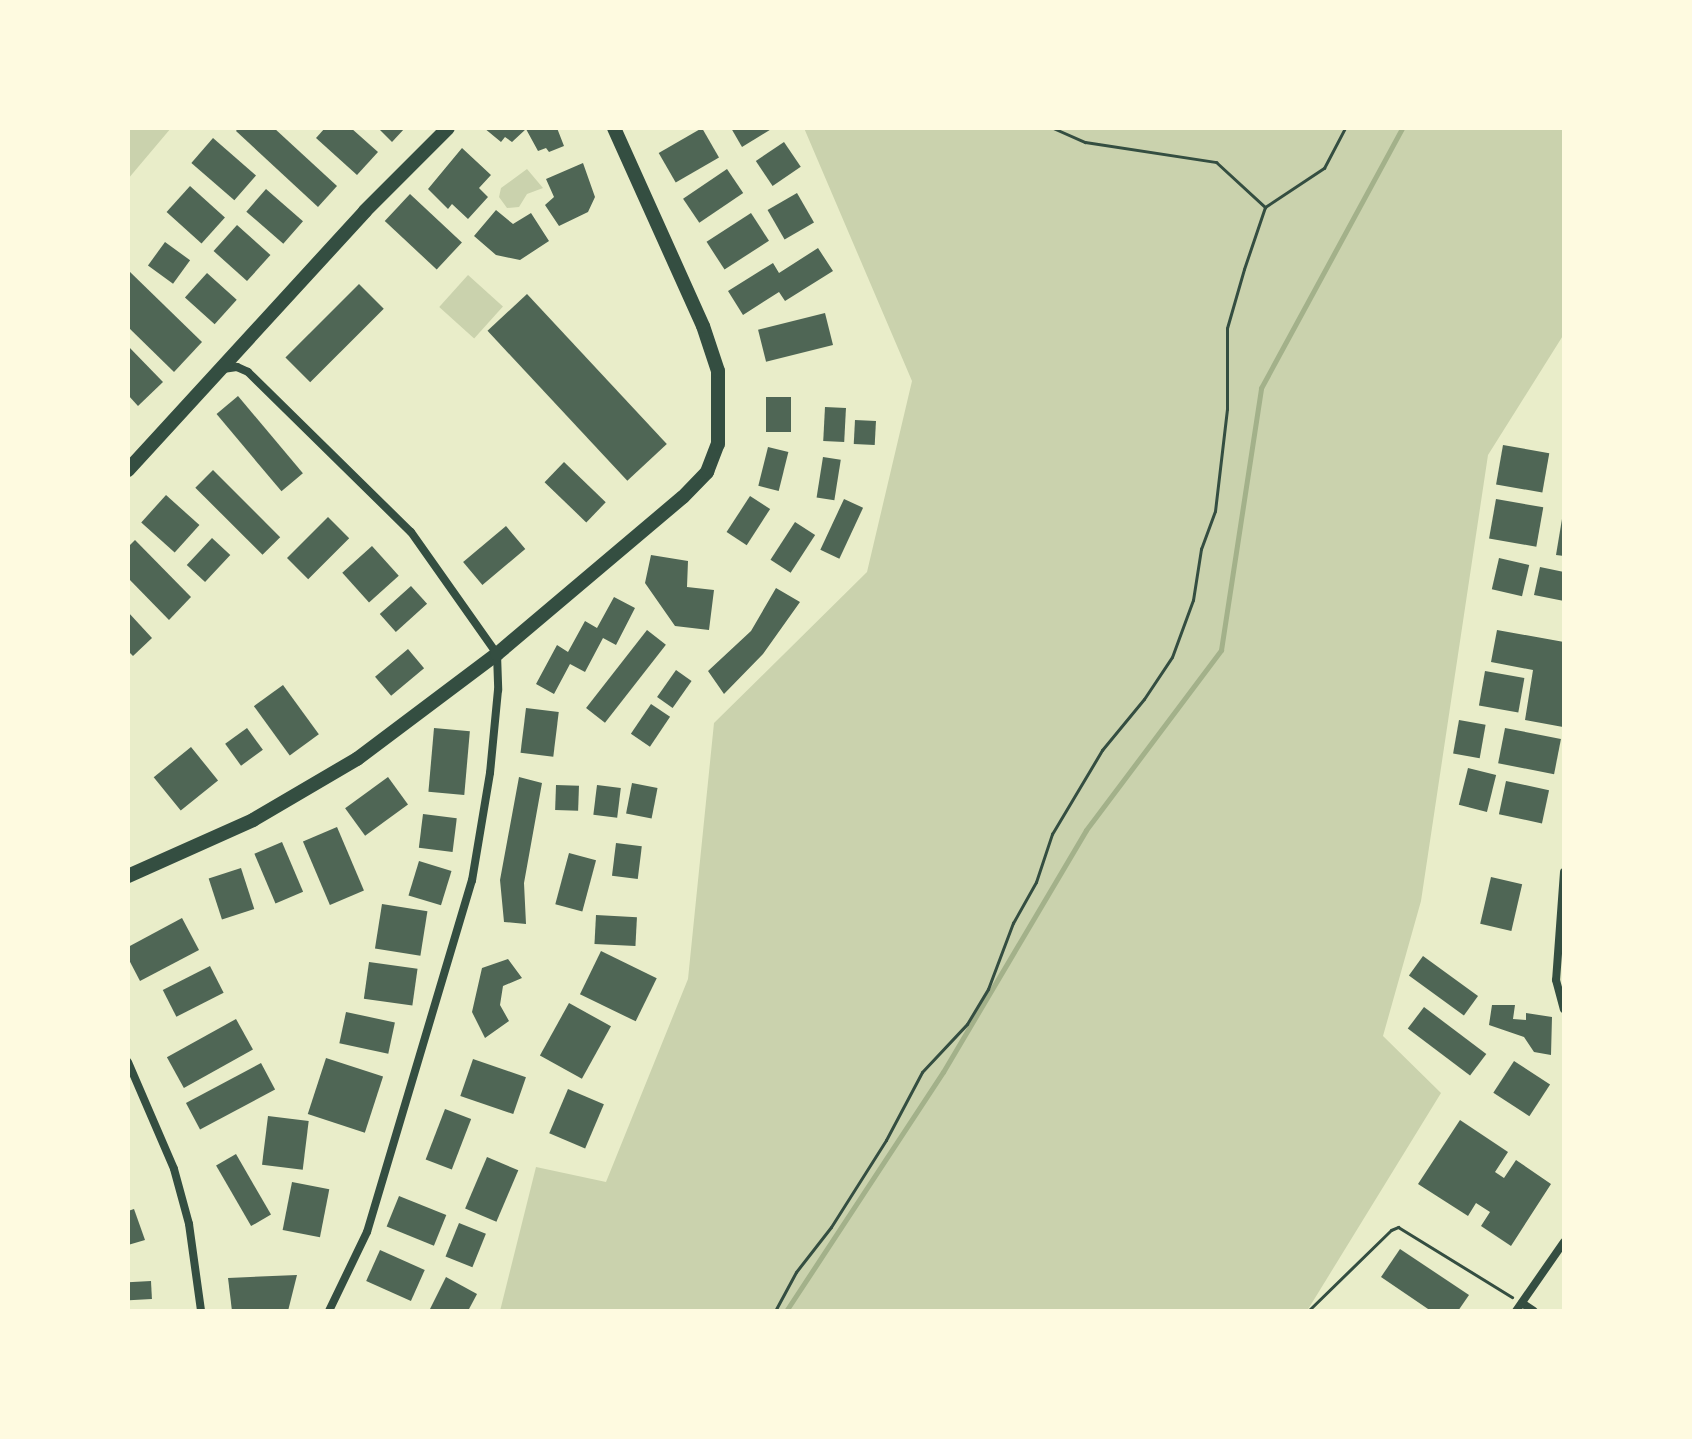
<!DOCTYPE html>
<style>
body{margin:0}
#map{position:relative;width:1692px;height:1439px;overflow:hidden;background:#e9edc9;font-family:"Golos Text",sans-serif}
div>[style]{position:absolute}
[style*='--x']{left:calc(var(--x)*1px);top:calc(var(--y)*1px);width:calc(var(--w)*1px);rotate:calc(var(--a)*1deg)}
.green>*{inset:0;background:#cad2ad;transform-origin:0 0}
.stream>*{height:5px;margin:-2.5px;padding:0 2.5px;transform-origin:2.5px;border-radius:2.5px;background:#a3b18a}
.building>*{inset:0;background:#4f6655;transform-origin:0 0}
.path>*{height:3px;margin:-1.5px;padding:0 1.5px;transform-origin:1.5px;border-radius:1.5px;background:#344e41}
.minor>*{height:8px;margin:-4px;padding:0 4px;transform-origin:4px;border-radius:4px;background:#344e41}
.primary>*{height:14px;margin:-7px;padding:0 7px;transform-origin:7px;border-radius:7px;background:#344e41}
span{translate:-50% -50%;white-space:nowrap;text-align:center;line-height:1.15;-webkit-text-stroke:8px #fefae0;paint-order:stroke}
.frame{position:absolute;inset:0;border:130px solid #fefae0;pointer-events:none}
</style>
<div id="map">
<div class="green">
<div style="clip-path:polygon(128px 128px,171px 128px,128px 179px)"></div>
<div style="clip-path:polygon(804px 128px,1564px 128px,1564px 334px,1488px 455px,1421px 901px,1383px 1036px,1441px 1093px,1307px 1311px,500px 1311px,536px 1167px,606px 1182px,688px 979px,714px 723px,867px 572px,912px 381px)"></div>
<div style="clip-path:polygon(527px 169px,543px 188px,527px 194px,519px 207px,507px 208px,499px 197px,501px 188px)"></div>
<div style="left:468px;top:275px;width:47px;height:43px;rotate:42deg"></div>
</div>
<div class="stream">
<div style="--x:786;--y:1311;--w:286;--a:-56.7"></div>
<div style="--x:943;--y:1072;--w:281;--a:-59.4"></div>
<div style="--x:1086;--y:830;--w:225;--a:-53.1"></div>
<div style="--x:1221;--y:650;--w:265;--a:-81.3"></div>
<div style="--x:1261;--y:388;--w:296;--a:-61.5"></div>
</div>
<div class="building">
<div style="clip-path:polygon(238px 128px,274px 128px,337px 186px,318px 207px,236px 131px)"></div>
<div style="clip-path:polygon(325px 128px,351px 128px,378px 152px,357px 175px,316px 138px)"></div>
<div style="clip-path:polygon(378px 128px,405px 128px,392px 142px)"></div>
<div style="clip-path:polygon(484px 128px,557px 128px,564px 146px,549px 152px,546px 148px,538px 151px,526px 129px,512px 142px,505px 137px,501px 142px)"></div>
<div style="left:702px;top:128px;width:34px;height:50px;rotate:60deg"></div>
<div style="clip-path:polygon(731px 128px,773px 128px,742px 147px)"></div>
<div style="left:213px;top:138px;width:57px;height:33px;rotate:41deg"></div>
<div style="left:784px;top:142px;width:30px;height:34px;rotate:56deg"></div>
<div style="clip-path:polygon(462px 148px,491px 175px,479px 188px,488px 197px,468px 219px,452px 204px,448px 209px,428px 189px)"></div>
<div style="clip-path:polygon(583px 163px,595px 197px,588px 212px,559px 226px,545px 205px,554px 197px,546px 179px)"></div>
<div style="left:727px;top:169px;width:29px;height:53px;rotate:56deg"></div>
<div style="left:190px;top:186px;width:47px;height:35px;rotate:42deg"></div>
<div style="left:266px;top:189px;width:49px;height:30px;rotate:41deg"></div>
<div style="left:797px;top:193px;width:34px;height:34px;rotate:60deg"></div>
<div style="left:410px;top:194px;width:71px;height:37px;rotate:43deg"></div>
<div style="clip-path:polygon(496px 210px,513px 224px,531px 213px,549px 241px,520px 260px,496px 255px,474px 236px)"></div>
<div style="left:751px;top:213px;width:33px;height:53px;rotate:57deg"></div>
<div style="left:237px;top:225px;width:45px;height:35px;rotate:42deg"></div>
<div style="left:165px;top:242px;width:31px;height:29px;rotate:36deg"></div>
<div style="clip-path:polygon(818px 248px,833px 271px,785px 301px,779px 292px,743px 315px,728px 291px,773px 263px,779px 273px)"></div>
<div style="clip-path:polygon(128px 270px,202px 342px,174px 372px,128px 327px)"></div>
<div style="left:207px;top:273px;width:40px;height:33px;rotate:42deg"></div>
<div style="left:359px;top:284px;width:35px;height:104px;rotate:45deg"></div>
<div style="left:527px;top:294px;width:205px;height:54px;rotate:47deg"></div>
<div style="left:825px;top:313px;width:33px;height:69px;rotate:76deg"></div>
<div style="clip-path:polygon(128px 346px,163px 382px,138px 406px,128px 395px)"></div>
<div style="left:238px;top:396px;width:101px;height:28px;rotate:50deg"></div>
<div style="left:791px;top:397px;width:35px;height:25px;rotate:90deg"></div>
<div style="left:825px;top:407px;width:21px;height:34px;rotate:3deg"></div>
<div style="left:855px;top:420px;width:21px;height:24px;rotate:3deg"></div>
<div style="left:1503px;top:445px;width:47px;height:40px;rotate:10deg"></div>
<div style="left:768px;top:447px;width:21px;height:40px;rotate:14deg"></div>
<div style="left:823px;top:457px;width:18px;height:41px;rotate:9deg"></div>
<div style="left:564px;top:462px;width:58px;height:28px;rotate:44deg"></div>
<div style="left:213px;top:470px;width:95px;height:25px;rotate:45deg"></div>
<div style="left:166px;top:495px;width:45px;height:37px;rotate:42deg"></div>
<div style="left:750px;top:496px;width:24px;height:43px;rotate:33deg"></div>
<div style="left:844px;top:499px;width:21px;height:56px;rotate:25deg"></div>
<div style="left:1496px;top:499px;width:48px;height:40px;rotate:10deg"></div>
<div style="left:328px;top:517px;width:30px;height:58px;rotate:45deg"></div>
<div style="clip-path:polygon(1562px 519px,1564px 519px,1564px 556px,1556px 555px)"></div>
<div style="left:795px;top:522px;width:24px;height:45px;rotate:33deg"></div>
<div style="left:506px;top:526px;width:30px;height:56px;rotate:50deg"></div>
<div style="left:212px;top:538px;width:25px;height:37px;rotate:43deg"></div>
<div style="clip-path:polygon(135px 540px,191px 597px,169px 620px,128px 578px,128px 547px)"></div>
<div style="left:372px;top:546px;width:40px;height:40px;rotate:48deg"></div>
<div style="clip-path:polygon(651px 555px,688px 561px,687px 587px,714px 590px,709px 630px,675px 626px,645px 583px)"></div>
<div style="left:1499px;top:558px;width:31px;height:32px;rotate:13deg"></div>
<div style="clip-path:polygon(1540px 567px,1564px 572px,1564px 601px,1534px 595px)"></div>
<div style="left:411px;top:586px;width:24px;height:42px;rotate:48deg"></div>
<div style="clip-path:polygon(776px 588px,800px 602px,763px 654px,724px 694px,708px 671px,751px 631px)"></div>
<div style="clip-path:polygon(614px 597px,635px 608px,616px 645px,603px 638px,585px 672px,570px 664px,554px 694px,536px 684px,557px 645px,568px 652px,585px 621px,597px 628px)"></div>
<div style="clip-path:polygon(128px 612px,152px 638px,133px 656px,128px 651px)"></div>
<div style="left:647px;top:630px;width:24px;height:99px;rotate:38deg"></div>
<div style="clip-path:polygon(1497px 630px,1564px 642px,1563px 727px,1525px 720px,1533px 670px,1491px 662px)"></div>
<div style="left:408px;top:649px;width:25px;height:43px;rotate:50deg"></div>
<div style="left:676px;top:670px;width:19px;height:33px;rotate:35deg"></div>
<div style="left:1485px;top:671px;width:40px;height:35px;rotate:10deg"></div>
<div style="left:283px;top:685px;width:61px;height:36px;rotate:54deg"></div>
<div style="left:651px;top:704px;width:23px;height:36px;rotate:34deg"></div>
<div style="left:526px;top:708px;width:33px;height:45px;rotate:7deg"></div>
<div style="left:1459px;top:720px;width:27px;height:34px;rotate:10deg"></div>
<div style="left:247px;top:728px;width:27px;height:27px;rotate:54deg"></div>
<div style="left:434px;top:728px;width:36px;height:64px;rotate:5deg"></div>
<div style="left:1505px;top:728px;width:57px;height:36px;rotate:11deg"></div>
<div style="left:191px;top:747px;width:43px;height:48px;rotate:51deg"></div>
<div style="left:1468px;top:768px;width:29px;height:38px;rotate:14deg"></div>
<div style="left:388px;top:777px;width:34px;height:53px;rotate:54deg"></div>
<div style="clip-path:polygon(519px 777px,542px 783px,524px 883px,526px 924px,504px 922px,500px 880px)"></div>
<div style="left:1506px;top:781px;width:44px;height:34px;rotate:12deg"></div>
<div style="left:632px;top:783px;width:26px;height:31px;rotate:11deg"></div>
<div style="left:556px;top:785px;width:23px;height:25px;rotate:2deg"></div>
<div style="left:597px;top:785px;width:24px;height:30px;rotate:7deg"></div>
<div style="left:423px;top:814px;width:34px;height:34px;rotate:7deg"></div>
<div style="left:337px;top:827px;width:69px;height:37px;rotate:67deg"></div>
<div style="left:282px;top:842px;width:54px;height:30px;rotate:67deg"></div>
<div style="left:616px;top:843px;width:26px;height:33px;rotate:7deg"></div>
<div style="left:569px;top:853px;width:28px;height:53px;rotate:15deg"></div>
<div style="left:419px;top:861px;width:34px;height:36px;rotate:17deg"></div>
<div style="left:241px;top:868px;width:43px;height:34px;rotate:72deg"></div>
<div style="left:1491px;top:877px;width:32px;height:48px;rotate:13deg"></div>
<div style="left:382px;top:904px;width:46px;height:45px;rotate:9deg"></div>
<div style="left:596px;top:915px;width:41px;height:29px;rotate:3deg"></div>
<div style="clip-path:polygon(182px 918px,199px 950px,140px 981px,128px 958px,128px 947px)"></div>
<div style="left:601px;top:951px;width:62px;height:48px;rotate:26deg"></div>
<div style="left:1423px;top:956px;width:68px;height:24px;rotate:36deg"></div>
<div style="clip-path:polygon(508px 959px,522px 978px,503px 986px,500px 1005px,509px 1021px,485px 1038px,472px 1012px,482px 968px)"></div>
<div style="left:369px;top:962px;width:49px;height:37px;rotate:8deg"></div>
<div style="left:210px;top:966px;width:30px;height:53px;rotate:63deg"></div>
<div style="left:569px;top:1003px;width:48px;height:60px;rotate:29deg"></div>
<div style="clip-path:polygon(1492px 1005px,1515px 1005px,1513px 1019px,1526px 1020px,1526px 1013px,1552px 1017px,1551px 1055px,1534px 1052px,1524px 1037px,1489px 1025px)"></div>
<div style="left:1424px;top:1007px;width:78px;height:27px;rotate:37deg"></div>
<div style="left:346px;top:1012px;width:50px;height:32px;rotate:12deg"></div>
<div style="left:236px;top:1019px;width:35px;height:79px;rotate:61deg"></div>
<div style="left:326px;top:1058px;width:60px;height:59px;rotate:18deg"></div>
<div style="left:473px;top:1059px;width:56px;height:39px;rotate:19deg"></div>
<div style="left:1514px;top:1061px;width:43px;height:38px;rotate:33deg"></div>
<div style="left:261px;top:1063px;width:30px;height:85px;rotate:62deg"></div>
<div style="left:568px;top:1089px;width:39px;height:48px;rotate:23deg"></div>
<div style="left:445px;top:1109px;width:28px;height:54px;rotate:21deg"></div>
<div style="left:268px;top:1116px;width:41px;height:49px;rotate:7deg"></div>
<div style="clip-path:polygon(1460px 1120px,1508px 1152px,1495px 1172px,1504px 1178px,1516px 1160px,1551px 1184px,1511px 1246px,1481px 1226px,1490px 1212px,1476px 1203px,1468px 1216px,1418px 1184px)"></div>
<div style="left:236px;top:1154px;width:70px;height:23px;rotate:60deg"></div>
<div style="left:487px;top:1157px;width:34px;height:56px;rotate:23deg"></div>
<div style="left:292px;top:1182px;width:38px;height:49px;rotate:11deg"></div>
<div style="left:399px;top:1196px;width:51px;height:33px;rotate:22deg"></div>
<div style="clip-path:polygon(134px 1209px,145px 1240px,128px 1245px,128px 1211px)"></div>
<div style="left:459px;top:1223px;width:29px;height:36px;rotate:22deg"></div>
<div style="clip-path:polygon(1400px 1249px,1469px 1295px,1458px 1311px,1431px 1311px,1381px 1277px)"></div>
<div style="left:380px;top:1250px;width:49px;height:34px;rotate:24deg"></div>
<div style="clip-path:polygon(297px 1275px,288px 1311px,232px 1311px,228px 1278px)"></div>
<div style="clip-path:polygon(446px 1277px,477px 1294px,468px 1311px,429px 1311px)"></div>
<div style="left:151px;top:1281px;width:18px;height:23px;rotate:87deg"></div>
</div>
<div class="path">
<div style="--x:1053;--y:128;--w:35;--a:24"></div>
<div style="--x:1085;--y:142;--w:133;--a:8.7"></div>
<div style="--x:1216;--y:162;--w:67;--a:42.6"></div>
<div style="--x:775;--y:1311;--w:44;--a:-61.7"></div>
<div style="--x:796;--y:1272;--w:57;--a:-52.1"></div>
<div style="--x:831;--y:1227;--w:103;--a:-57.7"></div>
<div style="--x:886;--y:1140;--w:77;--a:-62.1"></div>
<div style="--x:922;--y:1072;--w:66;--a:-46.8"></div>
<div style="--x:967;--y:1024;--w:41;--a:-59"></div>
<div style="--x:988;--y:989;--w:71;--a:-69.3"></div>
<div style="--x:1013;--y:923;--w:47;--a:-60.7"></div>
<div style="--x:1036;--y:882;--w:51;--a:-71.6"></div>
<div style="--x:1052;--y:834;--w:98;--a:-59.2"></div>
<div style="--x:1102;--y:750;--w:66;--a:-50.5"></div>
<div style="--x:1144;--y:699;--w:50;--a:-56.3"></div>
<div style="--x:1172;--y:657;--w:61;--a:-69.8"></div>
<div style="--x:1193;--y:600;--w:52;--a:-81.1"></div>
<div style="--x:1201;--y:549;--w:40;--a:-69.8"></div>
<div style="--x:1215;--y:511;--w:103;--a:-83.3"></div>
<div style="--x:1227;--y:409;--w:81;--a:-90"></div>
<div style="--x:1227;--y:328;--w:61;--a:-73.9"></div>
<div style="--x:1244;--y:269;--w:65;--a:-71.3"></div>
<div style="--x:1265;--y:207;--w:71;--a:-33.5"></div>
<div style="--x:1324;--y:168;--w:45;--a:-62.3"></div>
<div style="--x:1308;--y:1311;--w:116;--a:-44.3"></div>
<div style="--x:1391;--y:1230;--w:8;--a:-23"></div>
<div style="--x:1398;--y:1227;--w:134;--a:31.6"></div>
</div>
<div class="minor">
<div style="--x:223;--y:369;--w:14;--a:-8"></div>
<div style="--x:237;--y:367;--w:12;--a:24"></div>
<div style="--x:248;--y:372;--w:228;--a:44.5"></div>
<div style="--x:411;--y:532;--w:149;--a:54.8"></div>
<div style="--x:497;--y:654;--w:36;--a:88"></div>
<div style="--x:498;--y:690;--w:83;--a:95.5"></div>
<div style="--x:490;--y:773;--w:109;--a:99.5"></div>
<div style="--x:472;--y:880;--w:367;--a:106.6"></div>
<div style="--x:367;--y:1232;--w:88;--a:115.7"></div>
<div style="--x:1564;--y:872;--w:108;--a:94.2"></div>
<div style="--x:1556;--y:980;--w:30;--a:75"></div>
<div style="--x:128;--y:1062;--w:116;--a:66.7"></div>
<div style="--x:174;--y:1169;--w:57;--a:74.7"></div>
<div style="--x:189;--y:1224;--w:88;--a:82.1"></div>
<div style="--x:1522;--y:1303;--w:14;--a:34"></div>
<div style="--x:1516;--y:1311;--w:84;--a:-55.2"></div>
</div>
<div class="primary">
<div style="--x:128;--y:470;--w:351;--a:-47.5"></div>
<div style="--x:365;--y:211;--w:117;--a:-45"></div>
<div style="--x:128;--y:876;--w:137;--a:-24.1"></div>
<div style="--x:253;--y:820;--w:121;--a:-30.4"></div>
<div style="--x:357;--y:759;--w:175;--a:-36.9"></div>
<div style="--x:497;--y:654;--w:243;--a:-40.2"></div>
<div style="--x:683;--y:497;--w:35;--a:-46"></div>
<div style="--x:707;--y:472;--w:30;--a:-69"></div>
<div style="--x:718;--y:444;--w:73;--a:-90"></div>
<div style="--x:718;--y:371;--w:47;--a:-108.4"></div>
<div style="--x:703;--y:326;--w:217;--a:-114.2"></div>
</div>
<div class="frame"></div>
</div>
